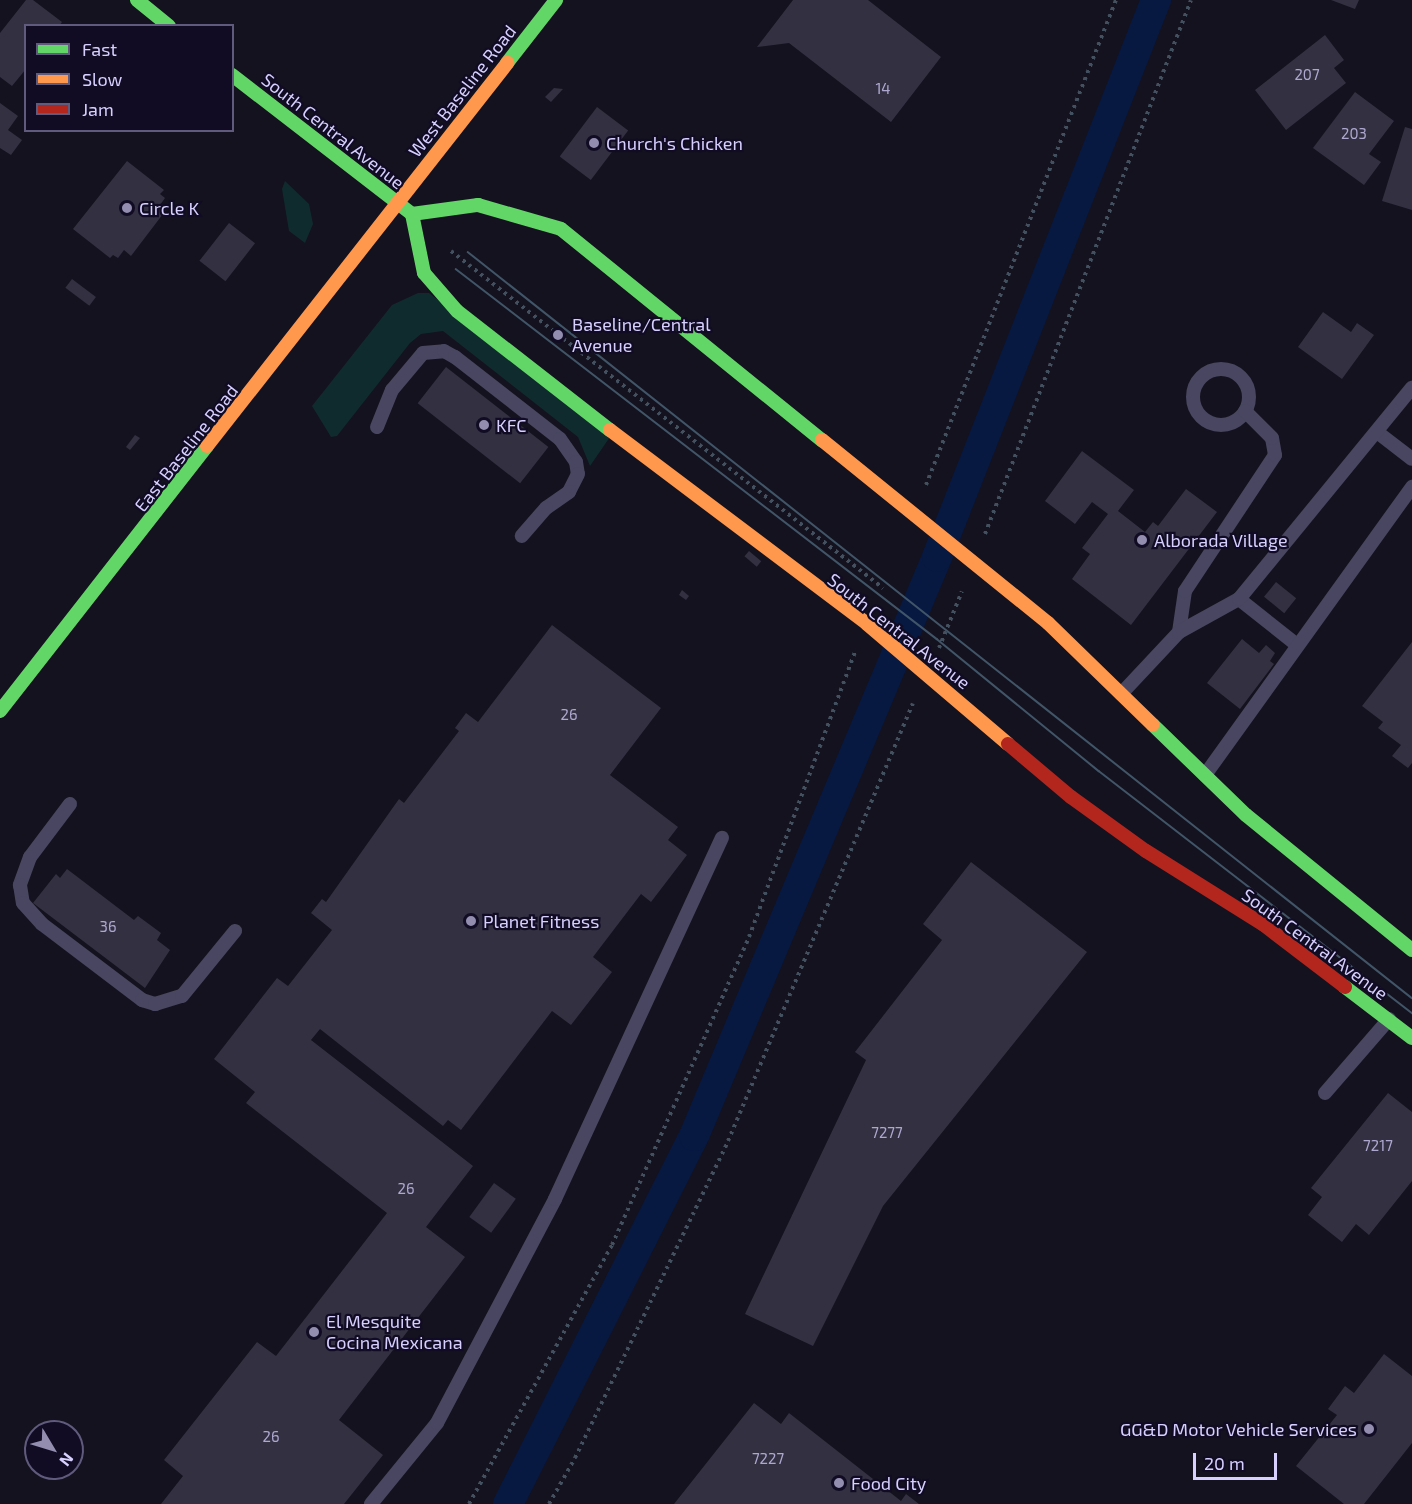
<!DOCTYPE html>
<style>
body{margin:0}
#map{position:relative;width:1412px;height:1504px;overflow:hidden;background:#14121e;font-family:"Exo 2",sans-serif}
div>[style]{position:absolute}
[style*='--x']{left:calc(var(--x)*1px);top:calc(var(--y)*1px);width:calc(var(--w)*1px);rotate:calc(var(--a)*1deg)}
.green>*{inset:0;background:#102b2d}
.canal>*{height:30px;margin:-15px;padding:0 15px;transform-origin:15px;border-radius:15px;background:#071941}
.building>*{inset:0;background:#333041;transform-origin:0 0}
.path>*{height:4px;margin-top:-2px;transform-origin:0;background:repeating-linear-gradient(90deg,#425060 0 3px,transparent 0 7.5px)}
.lane>*{height:14px;margin:-7px;padding:0 7px;transform-origin:7px;border-radius:7px;background:#484660}
.lane>.ring{margin:-7px;padding:0;box-sizing:content-box;background:none;border:14px solid #484660;border-radius:50%}
.fast>*{height:14px;margin:-7px;padding:0 7px;transform-origin:7px;border-radius:7px;background:#63d668}
.slow>*{height:14px;margin:-7px;padding:0 7px;transform-origin:7px;border-radius:7px;background:#ff974d}
.jam>*{height:14px;margin:-7px;padding:0 7px;transform-origin:7px;border-radius:7px;background:#b3261e}
.tram>*{height:1.5px;margin:-0.75px;padding:0 0.75px;transform-origin:0.75px;border-radius:0.75px;background:#415569}
.dots>*{width:16px;height:16px;translate:-50% -50%;box-sizing:border-box;border:3px solid #110c24;border-radius:50%}
span{translate:-50% -50%;white-space:nowrap;text-align:center;line-height:1.15;-webkit-text-stroke:4.5px #110c24;paint-order:stroke}
.number-label{font-size:15px;color:#aea8d0}
.number-label span{-webkit-text-stroke-width:0}
.street-label{font-size:18px;color:#d7d0ff}
.poi-label{font-size:18px;color:#d7d0ff}
.left{translate:0 -50%;text-align:left}
.right{translate:-100% -50%;text-align:right}
.legend{position:absolute;left:24px;top:24px;width:210px;height:108px;box-sizing:border-box;background:#110c24;border:2px solid #605a7c;margin:0;padding:8px 10px;list-style:none;font-size:18px;color:#d7d0ff}
.legend li{display:flex;align-items:center;gap:12px;height:30px}
.legend b{width:30px;border:2px solid #605a7c}
.north{position:absolute;left:24px;top:1420px;width:60px;height:60px;box-sizing:border-box;background:#110c24;border:2px solid #605a7c;border-radius:50%;rotate:128deg;font-size:16px;font-weight:700;line-height:24px;text-align:center;color:#d7d0ff}
.north::after{content:'';display:block;margin:auto;width:21px;height:27px;background:#938eb0;clip-path:polygon(50% 0,100% 100%,50% 72%,0 100%)}
.scale{position:absolute;left:1193px;top:1453px;width:84px;height:27px;box-sizing:border-box;border:3px solid #d7d0ff;border-top:0;padding-left:8px;font-size:18px;line-height:21px;white-space:nowrap;color:#d7d0ff;-webkit-text-stroke:4px #110c24;paint-order:stroke}
</style>
<div id="map">
<div class="green">
<div style="clip-path:polygon(285px 181px,309px 204px,313px 224px,305px 243px,289px 231px,282px 189px)"></div>
<div style="clip-path:polygon(418px 293px,429px 293px,612px 434px,590px 466px,578px 437px,443px 331px,421px 334px,410px 343px,337px 436px,331px 437px,312px 406px,392px 305px)"></div>
</div>
<div class="canal">
<div style="--x:508;--y:1504;--w:412;--a:-63.2"></div>
<div style="--x:694;--y:1136;--w:628;--a:-67.23"></div>
<div style="--x:937;--y:557;--w:599;--a:-68.54"></div>
</div>
<div class="building">
<div style="clip-path:polygon(26px 0,33px 0,62px 22px,59px 26px,26px 26px,26px 69px,12px 86px,0 77px,0 33px)"></div>
<div style="clip-path:polygon(793px 0,868px 0,941px 57px,891px 122px,789px 43px,757px 47px)"></div>
<div style="clip-path:polygon(1331px 0,1359px 0,1355px 9px)"></div>
<div style="clip-path:polygon(1325px 35px,1344px 60px,1334px 68px,1346px 83px,1286px 130px,1255px 90px)"></div>
<div style="clip-path:polygon(554px 88px,563px 89px,551px 102px,545px 97px)"></div>
<div style="clip-path:polygon(1355px 92px,1394px 121px,1369px 154px,1381px 162px,1364px 185px,1313px 148px)"></div>
<div style="clip-path:polygon(0 103px,18px 116px,8px 130px,22px 140px,11px 155px,0 148px)"></div>
<div style="left:597px;top:107px;width:39px;height:62px;rotate:37deg"></div>
<div style="clip-path:polygon(1405px 127px,1412px 129px,1412px 210px,1382px 201px)"></div>
<div style="clip-path:polygon(127px 161px,164px 190px,160px 194px,165px 198px,160px 205px,166px 210px,131px 256px,124px 250px,118px 258px,113px 255px,110px 258px,73px 229px)"></div>
<div style="left:229px;top:223px;width:33px;height:48px;rotate:38deg"></div>
<div style="left:72px;top:279px;width:30px;height:11px;rotate:37deg"></div>
<div style="clip-path:polygon(1323px 312px,1351px 332px,1357px 323px,1374px 335px,1342px 379px,1298px 347px)"></div>
<div style="left:446px;top:367px;width:130px;height:46px;rotate:38deg"></div>
<div style="clip-path:polygon(135px 435px,140px 438px,130px 450px,126px 447px)"></div>
<div style="clip-path:polygon(1082px 451px,1134px 490px,1118px 511px,1145px 532px,1153px 522px,1158px 526px,1186px 489px,1217px 512px,1131px 625px,1072px 579px,1090px 554px,1082px 548px,1108px 514px,1092px 502px,1075px 524px,1045px 501px)"></div>
<div style="left:749px;top:551px;width:16px;height:7px;rotate:40deg"></div>
<div style="left:1276px;top:582px;width:26px;height:19px;rotate:39deg"></div>
<div style="clip-path:polygon(682px 590px,689px 596px,686px 600px,679px 595px)"></div>
<div style="clip-path:polygon(552px 625px,661px 708px,610px 775px,678px 827px,668px 840px,687px 855px,651px 902px,641px 894px,593px 957px,612px 972px,571px 1025px,552px 1011px,461px 1130px,448px 1120px,443px 1126px,320px 1029px,311px 1040px,473px 1166px,426px 1227px,465px 1257px,339px 1420px,383px 1455px,344px 1504px,161px 1504px,183px 1476px,164px 1460px,257px 1342px,276px 1356px,387px 1213px,246px 1103px,255px 1092px,214px 1059px,277px 978px,288px 986px,332px 930px,311px 913px,322px 899px,326px 902px,399px 799px,404px 803px,459px 731px,455px 728px,466px 713px,478px 722px)"></div>
<div style="clip-path:polygon(1242px 639px,1259px 653px,1266px 645px,1275px 653px,1270px 661px,1274px 664px,1240px 709px,1207px 683px)"></div>
<div style="clip-path:polygon(1412px 642px,1412px 763px,1408px 768px,1392px 756px,1401px 745px,1378px 728px,1383px 722px,1362px 706px)"></div>
<div style="clip-path:polygon(971px 862px,1087px 952px,883px 1206px,813px 1346px,745px 1314px,866px 1060px,855px 1052px,942px 940px,923px 924px)"></div>
<div style="clip-path:polygon(67px 869px,134px 920px,138px 916px,161px 933px,157px 940px,170px 950px,145px 988px,33px 903px,56px 874px,60px 878px)"></div>
<div style="clip-path:polygon(1388px 1093px,1412px 1112px,1412px 1181px,1369px 1235px,1356px 1224px,1342px 1242px,1308px 1215px,1322px 1197px,1311px 1188px)"></div>
<div style="left:494px;top:1183px;width:27px;height:42px;rotate:36deg"></div>
<div style="clip-path:polygon(1384px 1354px,1412px 1376px,1412px 1443px,1364px 1504px,1344px 1504px,1296px 1466px,1337px 1415px,1328px 1409px,1345px 1386px,1354px 1393px)"></div>
<div style="clip-path:polygon(754px 1403px,781px 1424px,789px 1413px,901px 1501px,906px 1494px,919px 1504px,674px 1504px)"></div>
</div>
<div class="path">
<div style="--x:451;--y:251;--w:548;--a:37.96"></div>
<div style="--x:926;--y:485;--w:521;--a:-68.61"></div>
<div style="--x:985;--y:534;--w:572;--a:-68.9"></div>
<div style="--x:939;--y:648;--w:61;--a:-68"></div>
<div style="--x:469;--y:1504;--w:296;--a:-61.1"></div>
<div style="--x:612;--y:1245;--w:337;--a:-66"></div>
<div style="--x:749;--y:937;--w:304;--a:-69.6"></div>
<div style="--x:549;--y:1504;--w:53;--a:-60.5"></div>
<div style="--x:575;--y:1458;--w:352;--a:-64.2"></div>
<div style="--x:728;--y:1141;--w:475;--a:-67.1"></div>
</div>
<div class="lane">
<div class="ring" style="left:1193px;top:369px;width:42px;height:42px"></div>
<div style="--x:377;--y:427;--w:40;--a:-68"></div>
<div style="--x:392;--y:390;--w:48;--a:-50"></div>
<div style="--x:423;--y:353;--w:21;--a:-5"></div>
<div style="--x:444;--y:351;--w:13;--a:29"></div>
<div style="--x:455;--y:357;--w:133;--a:38"></div>
<div style="--x:560;--y:439;--w:28;--a:55"></div>
<div style="--x:576;--y:462;--w:12;--a:81"></div>
<div style="--x:578;--y:474;--w:20;--a:117"></div>
<div style="--x:569;--y:492;--w:28;--a:145"></div>
<div style="--x:546;--y:508;--w:37;--a:131"></div>
<div style="--x:1377;--y:432;--w:44;--a:37.6"></div>
<div style="--x:1239;--y:599;--w:74;--a:38.4"></div>
<div style="--x:1179;--y:632;--w:41;--a:-81.7"></div>
<div style="--x:1185;--y:591;--w:163;--a:-56.5"></div>
<div style="--x:1275;--y:455;--w:17;--a:-100"></div>
<div style="--x:1272;--y:438;--w:38;--a:-135"></div>
<div style="--x:1121;--y:694;--w:85;--a:-46.9"></div>
<div style="--x:1179;--y:632;--w:68;--a:-28.8"></div>
<div style="--x:1239;--y:599;--w:273;--a:-50.7"></div>
<div style="--x:1205;--y:775;--w:355;--a:-54.3"></div>
<div style="--x:70;--y:804;--w:66;--a:127"></div>
<div style="--x:30;--y:857;--w:30;--a:110"></div>
<div style="--x:20;--y:885;--w:18;--a:81"></div>
<div style="--x:23;--y:903;--w:28;--a:48"></div>
<div style="--x:42;--y:924;--w:126;--a:37.2"></div>
<div style="--x:142;--y:1000;--w:14;--a:17"></div>
<div style="--x:155;--y:1004;--w:28;--a:-17"></div>
<div style="--x:182;--y:996;--w:84;--a:-50.8"></div>
<div style="--x:1325;--y:1093;--w:98;--a:-49.1"></div>
<div style="--x:371;--y:1504;--w:104;--a:-50.8"></div>
<div style="--x:437;--y:1423;--w:253;--a:-62.2"></div>
<div style="--x:555;--y:1199;--w:398;--a:-65.2"></div>
</div>
<div class="fast">
<div style="--x:137;--y:0;--w:41;--a:39.1"></div>
<div style="--x:507;--y:63;--w:80;--a:-52.1"></div>
<div style="--x:232;--y:75;--w:227;--a:37.7"></div>
<div style="--x:412;--y:214;--w:60;--a:78.5"></div>
<div style="--x:424;--y:273;--w:50;--a:49"></div>
<div style="--x:457;--y:311;--w:194;--a:37.9"></div>
<div style="--x:412;--y:214;--w:67;--a:-7.8"></div>
<div style="--x:478;--y:205;--w:86;--a:16.1"></div>
<div style="--x:561;--y:229;--w:336;--a:39"></div>
<div style="--x:0;--y:711;--w:336;--a:-52"></div>
<div style="--x:1153;--y:725;--w:129;--a:44.1"></div>
<div style="--x:1246;--y:815;--w:214;--a:39.1"></div>
<div style="--x:1345;--y:987;--w:84;--a:37.3"></div>
</div>
<div class="slow">
<div style="--x:610;--y:430;--w:322;--a:37"></div>
<div style="--x:867;--y:624;--w:185;--a:40.4"></div>
<div style="--x:822;--y:440;--w:291;--a:39"></div>
<div style="--x:1048;--y:623;--w:146;--a:44.2"></div>
<div style="--x:207;--y:446;--w:487;--a:-51.9"></div>
</div>
<div class="jam">
<div style="--x:1008;--y:744;--w:82;--a:40.1"></div>
<div style="--x:1071;--y:797;--w:92;--a:35.8"></div>
<div style="--x:1146;--y:851;--w:139;--a:32.1"></div>
<div style="--x:1264;--y:925;--w:102;--a:37.4"></div>
</div>
<div class="tram">
<div style="--x:468;--y:252;--w:1203;--a:38.32"></div>
<div style="--x:456;--y:269;--w:607;--a:37.57"></div>
<div style="--x:937;--y:639;--w:209;--a:39.2"></div>
<div style="--x:1099;--y:771;--w:396;--a:37.7"></div>
</div>
<div class="dots">
<div style="left:594px;top:143px;background:#938eb0"></div>
<div style="left:127px;top:208px;background:#938eb0"></div>
<div style="left:558px;top:335px;background:#938eb0"></div>
<div style="left:484px;top:425px;background:#938eb0"></div>
<div style="left:1142px;top:540px;background:#938eb0"></div>
<div style="left:471px;top:921px;background:#938eb0"></div>
<div style="left:314px;top:1332px;background:#938eb0"></div>
<div style="left:1369px;top:1429px;background:#938eb0"></div>
<div style="left:839px;top:1483px;background:#938eb0"></div>
</div>
<div class="number-label">
<span style="left:1307px;top:75px">207</span>
<span style="left:883px;top:89px">14</span>
<span style="left:1354px;top:134px">203</span>
<span style="left:569px;top:715px">26</span>
<span style="left:108px;top:927px">36</span>
<span style="left:887px;top:1133px">7277</span>
<span style="left:1378px;top:1146px">7217</span>
<span style="left:406px;top:1189px">26</span>
<span style="left:271px;top:1437px">26</span>
<span style="left:768px;top:1459px">7227</span>
</div>
<div class="street-label">
<span style="left:462px;top:91px;rotate:-52deg">West Baseline Road</span>
<span style="left:333px;top:131px;rotate:38deg">South Central Avenue</span>
<span style="left:186px;top:448px;rotate:-52deg">East Baseline Road</span>
<span style="left:899px;top:631px;rotate:38deg">South Central Avenue</span>
<span style="left:1315px;top:944px;rotate:36deg">South Central Avenue</span>
</div>
<div class="poi-label">
<span class="left" style="left:606px;top:143px">Church's Chicken</span>
<span class="left" style="left:139px;top:208px">Circle K</span>
<span class="left" style="left:572px;top:335px">Baseline/Central<br>Avenue</span>
<span class="left" style="left:496px;top:425px">KFC</span>
<span class="left" style="left:1154px;top:540px">Alborada Village</span>
<span class="left" style="left:483px;top:921px">Planet Fitness</span>
<span class="left" style="left:326px;top:1332px">El Mesquite<br>Cocina Mexicana</span>
<span class="right" style="left:1357px;top:1429px">GG&amp;D Motor Vehicle Services</span>
<span class="left" style="left:851px;top:1483px">Food City</span>
</div>
<ul class="legend">
<li><b style="height:8px;background:#63d668"></b>Fast</li>
<li><b style="height:8px;background:#ff974d"></b>Slow</li>
<li><b style="height:8px;background:#b3261e"></b>Jam</li>
</ul>
<div class="north">N</div>
<div class="scale">20 m</div>
</div>
